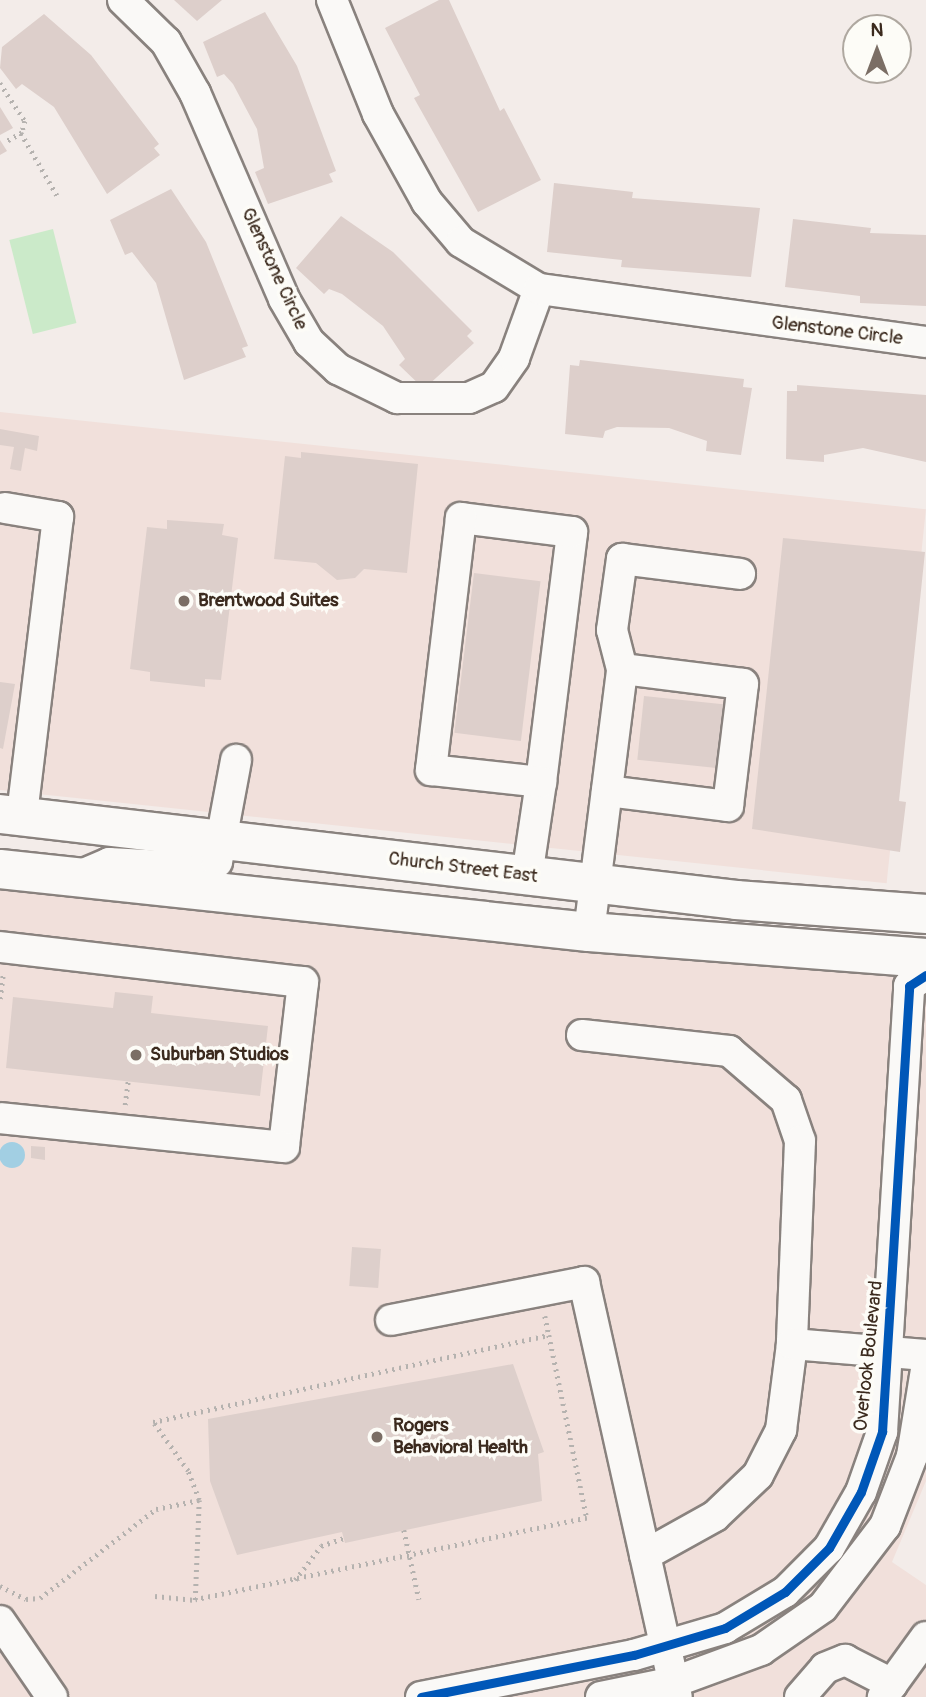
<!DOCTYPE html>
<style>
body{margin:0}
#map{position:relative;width:926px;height:1697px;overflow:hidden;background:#f3ece9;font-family:Pangolin,sans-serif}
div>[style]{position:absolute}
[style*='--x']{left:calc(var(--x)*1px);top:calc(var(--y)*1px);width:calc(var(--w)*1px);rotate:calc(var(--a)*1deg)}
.built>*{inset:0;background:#f1e0db;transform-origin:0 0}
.green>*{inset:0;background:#cbeac9;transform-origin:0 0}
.water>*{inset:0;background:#a2cfe3}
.round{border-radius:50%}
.building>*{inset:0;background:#ddcfcb;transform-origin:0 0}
.path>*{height:4.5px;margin-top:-2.25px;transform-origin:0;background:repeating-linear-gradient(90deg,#b5b2af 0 2px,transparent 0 7px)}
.roads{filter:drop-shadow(2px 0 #89827e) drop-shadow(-2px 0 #89827e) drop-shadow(0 2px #89827e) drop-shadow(0 -2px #89827e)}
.minor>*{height:30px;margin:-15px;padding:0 15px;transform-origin:15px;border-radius:15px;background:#faf9f7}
.major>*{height:38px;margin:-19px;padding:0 19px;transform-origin:19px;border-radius:19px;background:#faf9f7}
.cycleway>*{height:9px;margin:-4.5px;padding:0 4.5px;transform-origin:4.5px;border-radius:4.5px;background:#0057b8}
.dots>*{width:19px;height:19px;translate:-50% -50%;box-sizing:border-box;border:4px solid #fdfcf7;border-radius:50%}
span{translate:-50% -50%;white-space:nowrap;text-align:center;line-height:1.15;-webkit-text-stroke:7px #fdfcf7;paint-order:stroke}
.street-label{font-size:19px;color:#3b2a1e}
.poi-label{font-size:19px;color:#3b2a1e;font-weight:700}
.left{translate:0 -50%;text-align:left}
.north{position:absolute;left:842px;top:14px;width:70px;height:70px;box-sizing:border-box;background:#fdfcf7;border:2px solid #afa8a0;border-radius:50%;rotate:0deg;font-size:19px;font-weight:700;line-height:28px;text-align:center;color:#3b2a1e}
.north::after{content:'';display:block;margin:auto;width:24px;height:32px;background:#7b6e65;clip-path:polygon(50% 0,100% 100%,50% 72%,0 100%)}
</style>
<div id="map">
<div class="built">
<div style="left:0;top:412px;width:931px;height:376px;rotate:6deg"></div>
<div style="clip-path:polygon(0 883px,926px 967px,926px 1481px,892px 1562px,926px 1585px,926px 1697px,0 1697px)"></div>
</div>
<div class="green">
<div style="left:53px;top:229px;width:97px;height:45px;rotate:76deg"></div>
</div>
<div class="water">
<div class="round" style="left:-1px;top:1142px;width:26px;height:26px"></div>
</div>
<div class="building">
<div style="clip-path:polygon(174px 0,222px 0,197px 21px)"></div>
<div style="clip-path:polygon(439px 0,449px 0,500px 111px,504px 108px,541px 180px,478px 212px,414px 98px,420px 95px,385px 28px)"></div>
<div style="clip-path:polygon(265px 12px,297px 66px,336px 171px,329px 174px,333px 182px,268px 204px,255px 172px,264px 168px,257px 129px,233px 84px,224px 74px,217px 77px,203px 42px)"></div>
<div style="clip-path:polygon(44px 14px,91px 55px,159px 144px,154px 148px,160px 155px,107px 194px,54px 107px,22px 84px,16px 89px,0 68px,2px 47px)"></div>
<div style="clip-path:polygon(0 107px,13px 128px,0 135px)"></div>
<div style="clip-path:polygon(0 140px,7px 151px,0 155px)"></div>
<div style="clip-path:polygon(554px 183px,633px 192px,632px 198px,760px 208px,751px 277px,621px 267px,622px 260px,547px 252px)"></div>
<div style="clip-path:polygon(171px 189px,206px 242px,248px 346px,242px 348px,246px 357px,184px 380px,156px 283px,132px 252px,125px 255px,110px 220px)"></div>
<div style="clip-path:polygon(341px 216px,393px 252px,472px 331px,467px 336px,474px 343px,424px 389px,399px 365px,405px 359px,383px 326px,342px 294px,329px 289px,324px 294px,296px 268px)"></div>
<div style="clip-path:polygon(793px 219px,871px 228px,870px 233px,926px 235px,926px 306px,860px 303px,860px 296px,785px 287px)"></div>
<div style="clip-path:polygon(580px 360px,744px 379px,743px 387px,752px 388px,741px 455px,706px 451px,707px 441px,669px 428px,617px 427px,605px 431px,603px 438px,565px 434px,570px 365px,579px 366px)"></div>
<div style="clip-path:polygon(797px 385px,926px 395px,926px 462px,863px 448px,824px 455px,824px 462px,786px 459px,787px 391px,797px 391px)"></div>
<div style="clip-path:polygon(0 429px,39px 436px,37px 451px,25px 448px,21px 471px,10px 469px,14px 447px,0 445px)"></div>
<div style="clip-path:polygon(301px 452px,418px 464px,407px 573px,364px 569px,355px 578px,337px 580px,316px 563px,274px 559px,285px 456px,301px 458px)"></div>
<div style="clip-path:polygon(167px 520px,224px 524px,222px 535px,238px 538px,221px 680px,205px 679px,205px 687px,150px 681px,150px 672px,130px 669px,147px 527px,167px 529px)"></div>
<div style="clip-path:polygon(783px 538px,925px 552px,899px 801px,906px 802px,900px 852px,752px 829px)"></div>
<div style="left:474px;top:573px;width:67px;height:161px;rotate:7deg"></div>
<div style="clip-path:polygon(0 682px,15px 684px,3px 749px,0 748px)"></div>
<div style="left:644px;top:696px;width:89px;height:64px;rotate:6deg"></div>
<div style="clip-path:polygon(115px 992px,153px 996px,151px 1013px,268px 1026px,260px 1096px,6px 1068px,13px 997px,113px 1008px)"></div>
<div style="clip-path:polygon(31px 1146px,45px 1147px,45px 1160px,31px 1158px)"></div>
<div style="left:352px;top:1247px;width:29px;height:39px;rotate:4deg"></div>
<div style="clip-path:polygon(513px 1364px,544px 1452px,538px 1454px,542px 1501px,345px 1543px,342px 1532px,237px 1555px,210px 1481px,208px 1419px)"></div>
</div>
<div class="path">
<div style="--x:0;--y:83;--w:45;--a:56.7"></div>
<div style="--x:25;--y:121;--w:12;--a:104"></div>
<div style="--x:22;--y:133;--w:18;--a:151"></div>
<div style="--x:21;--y:133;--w:72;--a:59.9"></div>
<div style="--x:0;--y:999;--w:24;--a:-83"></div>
<div style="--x:125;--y:1105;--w:24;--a:-83"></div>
<div style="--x:545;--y:1316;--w:19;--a:78"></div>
<div style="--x:549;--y:1335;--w:187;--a:78.3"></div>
<div style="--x:587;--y:1518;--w:400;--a:168.2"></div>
<div style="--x:195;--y:1600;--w:100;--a:-87.7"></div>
<div style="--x:199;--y:1500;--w:31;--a:-111"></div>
<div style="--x:188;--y:1471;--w:60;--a:-125.5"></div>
<div style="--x:153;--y:1422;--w:405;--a:-12.4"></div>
<div style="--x:404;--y:1530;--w:71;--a:77.7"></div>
<div style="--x:295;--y:1580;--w:43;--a:-52.6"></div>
<div style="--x:321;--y:1546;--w:24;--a:-19"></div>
<div style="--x:0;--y:1586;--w:29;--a:27"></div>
<div style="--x:26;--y:1599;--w:14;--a:-4"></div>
<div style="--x:40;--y:1598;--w:146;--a:-37.5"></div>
<div style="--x:156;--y:1509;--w:44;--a:-11.8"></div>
<div style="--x:155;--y:1596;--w:40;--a:5.7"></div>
</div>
<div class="roads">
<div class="minor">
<div style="--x:123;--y:0;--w:60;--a:44.3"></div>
<div style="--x:166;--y:42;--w:59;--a:60.4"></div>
<div style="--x:195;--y:93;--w:224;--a:66.6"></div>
<div style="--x:284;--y:299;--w:50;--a:59.8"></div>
<div style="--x:309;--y:342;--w:40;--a:43"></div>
<div style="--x:338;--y:369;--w:66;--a:26.2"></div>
<div style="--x:397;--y:398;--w:72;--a:0"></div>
<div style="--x:469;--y:398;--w:27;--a:-24"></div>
<div style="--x:494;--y:387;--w:35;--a:-55"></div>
<div style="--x:514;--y:358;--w:73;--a:-70.1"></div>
<div style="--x:332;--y:0;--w:123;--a:68"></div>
<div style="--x:378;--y:114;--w:101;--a:60.9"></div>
<div style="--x:427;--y:202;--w:52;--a:49.6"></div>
<div style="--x:461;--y:242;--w:91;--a:31.1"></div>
<div style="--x:539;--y:289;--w:391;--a:7.8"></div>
<div style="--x:5;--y:508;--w:54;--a:9.6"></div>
<div style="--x:58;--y:517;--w:301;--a:96.9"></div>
<div style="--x:607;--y:791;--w:122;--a:7.1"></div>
<div style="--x:728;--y:806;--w:123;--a:-83"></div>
<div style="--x:743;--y:684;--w:122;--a:-172.9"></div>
<div style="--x:622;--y:669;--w:40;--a:-104.4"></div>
<div style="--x:612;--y:630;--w:72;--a:-82"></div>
<div style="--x:622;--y:559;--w:119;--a:7.2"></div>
<div style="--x:79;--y:876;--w:33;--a:-23"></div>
<div style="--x:109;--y:863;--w:92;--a:3.1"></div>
<div style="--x:201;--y:868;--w:17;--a:-21"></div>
<div style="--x:217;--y:862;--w:104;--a:-79.4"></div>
<div style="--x:527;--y:876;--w:95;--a:-81.5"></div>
<div style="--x:541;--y:782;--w:252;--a:-82.9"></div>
<div style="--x:572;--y:532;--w:112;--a:-172.8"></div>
<div style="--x:461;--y:518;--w:254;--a:96.8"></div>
<div style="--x:431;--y:770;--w:111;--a:6.2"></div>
<div style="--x:589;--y:932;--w:265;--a:-82.8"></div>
<div style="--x:0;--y:947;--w:305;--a:6.6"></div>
<div style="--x:303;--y:982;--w:166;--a:96.6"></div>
<div style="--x:284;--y:1147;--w:285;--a:-174.2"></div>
<div style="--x:582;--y:1035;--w:148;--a:6.2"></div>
<div style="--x:729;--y:1051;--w:75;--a:40.7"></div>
<div style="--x:786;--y:1100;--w:43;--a:71.1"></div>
<div style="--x:800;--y:1141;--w:203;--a:92.3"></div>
<div style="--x:391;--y:1320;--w:197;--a:-11.1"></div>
<div style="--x:584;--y:1282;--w:425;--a:77.4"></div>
<div style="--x:645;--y:1555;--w:80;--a:-29.1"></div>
<div style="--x:715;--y:1516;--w:59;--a:-43.6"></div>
<div style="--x:758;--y:1475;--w:51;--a:-62.9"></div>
<div style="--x:781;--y:1430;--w:87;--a:-82.7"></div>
<div style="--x:792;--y:1344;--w:134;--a:4.7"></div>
<div style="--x:0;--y:1621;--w:92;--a:55.6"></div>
<div style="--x:892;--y:1684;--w:58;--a:-54.1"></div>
<div style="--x:421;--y:1697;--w:217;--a:-11.2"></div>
<div style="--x:634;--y:1655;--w:95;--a:-16.5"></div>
<div style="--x:725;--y:1628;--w:70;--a:-31"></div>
<div style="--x:785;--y:1592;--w:62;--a:-45"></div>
<div style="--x:829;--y:1548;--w:64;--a:-60.3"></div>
<div style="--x:861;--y:1492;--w:64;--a:-70.7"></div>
<div style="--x:882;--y:1432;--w:447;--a:-86.5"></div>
<div style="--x:909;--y:986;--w:20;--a:-33"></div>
<div style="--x:601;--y:1697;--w:75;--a:-11.6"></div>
<div style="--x:674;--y:1682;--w:93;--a:-20.2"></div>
<div style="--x:761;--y:1650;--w:75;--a:-34.7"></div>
<div style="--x:823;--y:1607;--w:102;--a:-52.6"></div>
<div style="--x:885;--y:1526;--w:75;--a:-68.9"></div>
<div style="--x:912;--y:1456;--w:87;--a:-80.8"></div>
<div style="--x:800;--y:1697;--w:38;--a:-49"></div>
<div style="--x:825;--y:1668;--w:22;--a:-22"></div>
<div style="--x:845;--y:1660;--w:53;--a:27.1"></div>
<div style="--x:892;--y:1684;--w:16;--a:125"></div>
</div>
<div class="major">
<div style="--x:0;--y:814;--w:741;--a:6.66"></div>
<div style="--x:736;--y:900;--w:191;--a:4.2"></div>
<div style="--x:0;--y:869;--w:592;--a:6.11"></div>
<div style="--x:589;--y:932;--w:338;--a:4.4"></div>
</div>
</div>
<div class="cycleway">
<div style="--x:421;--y:1697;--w:217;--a:-11.2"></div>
<div style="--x:634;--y:1655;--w:95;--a:-16.5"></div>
<div style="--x:725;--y:1628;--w:70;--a:-31"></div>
<div style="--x:785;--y:1592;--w:62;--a:-45"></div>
<div style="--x:829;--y:1548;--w:64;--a:-60.3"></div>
<div style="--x:861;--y:1492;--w:64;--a:-70.7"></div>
<div style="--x:882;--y:1432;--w:447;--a:-86.5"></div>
<div style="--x:909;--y:986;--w:20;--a:-33"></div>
</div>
<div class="dots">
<div style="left:184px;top:601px;background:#7b6e65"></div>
<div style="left:136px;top:1055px;background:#7b6e65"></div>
<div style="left:377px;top:1437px;background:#7b6e65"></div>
</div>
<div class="street-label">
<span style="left:274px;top:269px;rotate:65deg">Glenstone Circle</span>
<span style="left:837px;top:331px;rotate:7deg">Glenstone Circle</span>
<span style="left:463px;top:868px;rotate:7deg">Church Street East</span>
<span style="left:869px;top:1356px;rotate:-84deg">Overlook Boulevard</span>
</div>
<div class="poi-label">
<span class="left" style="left:198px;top:601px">Brentwood Suites</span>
<span class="left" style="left:150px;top:1055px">Suburban Studios</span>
<span class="left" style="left:393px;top:1437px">Rogers<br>Behavioral Health</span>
</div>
<div class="north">N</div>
</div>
